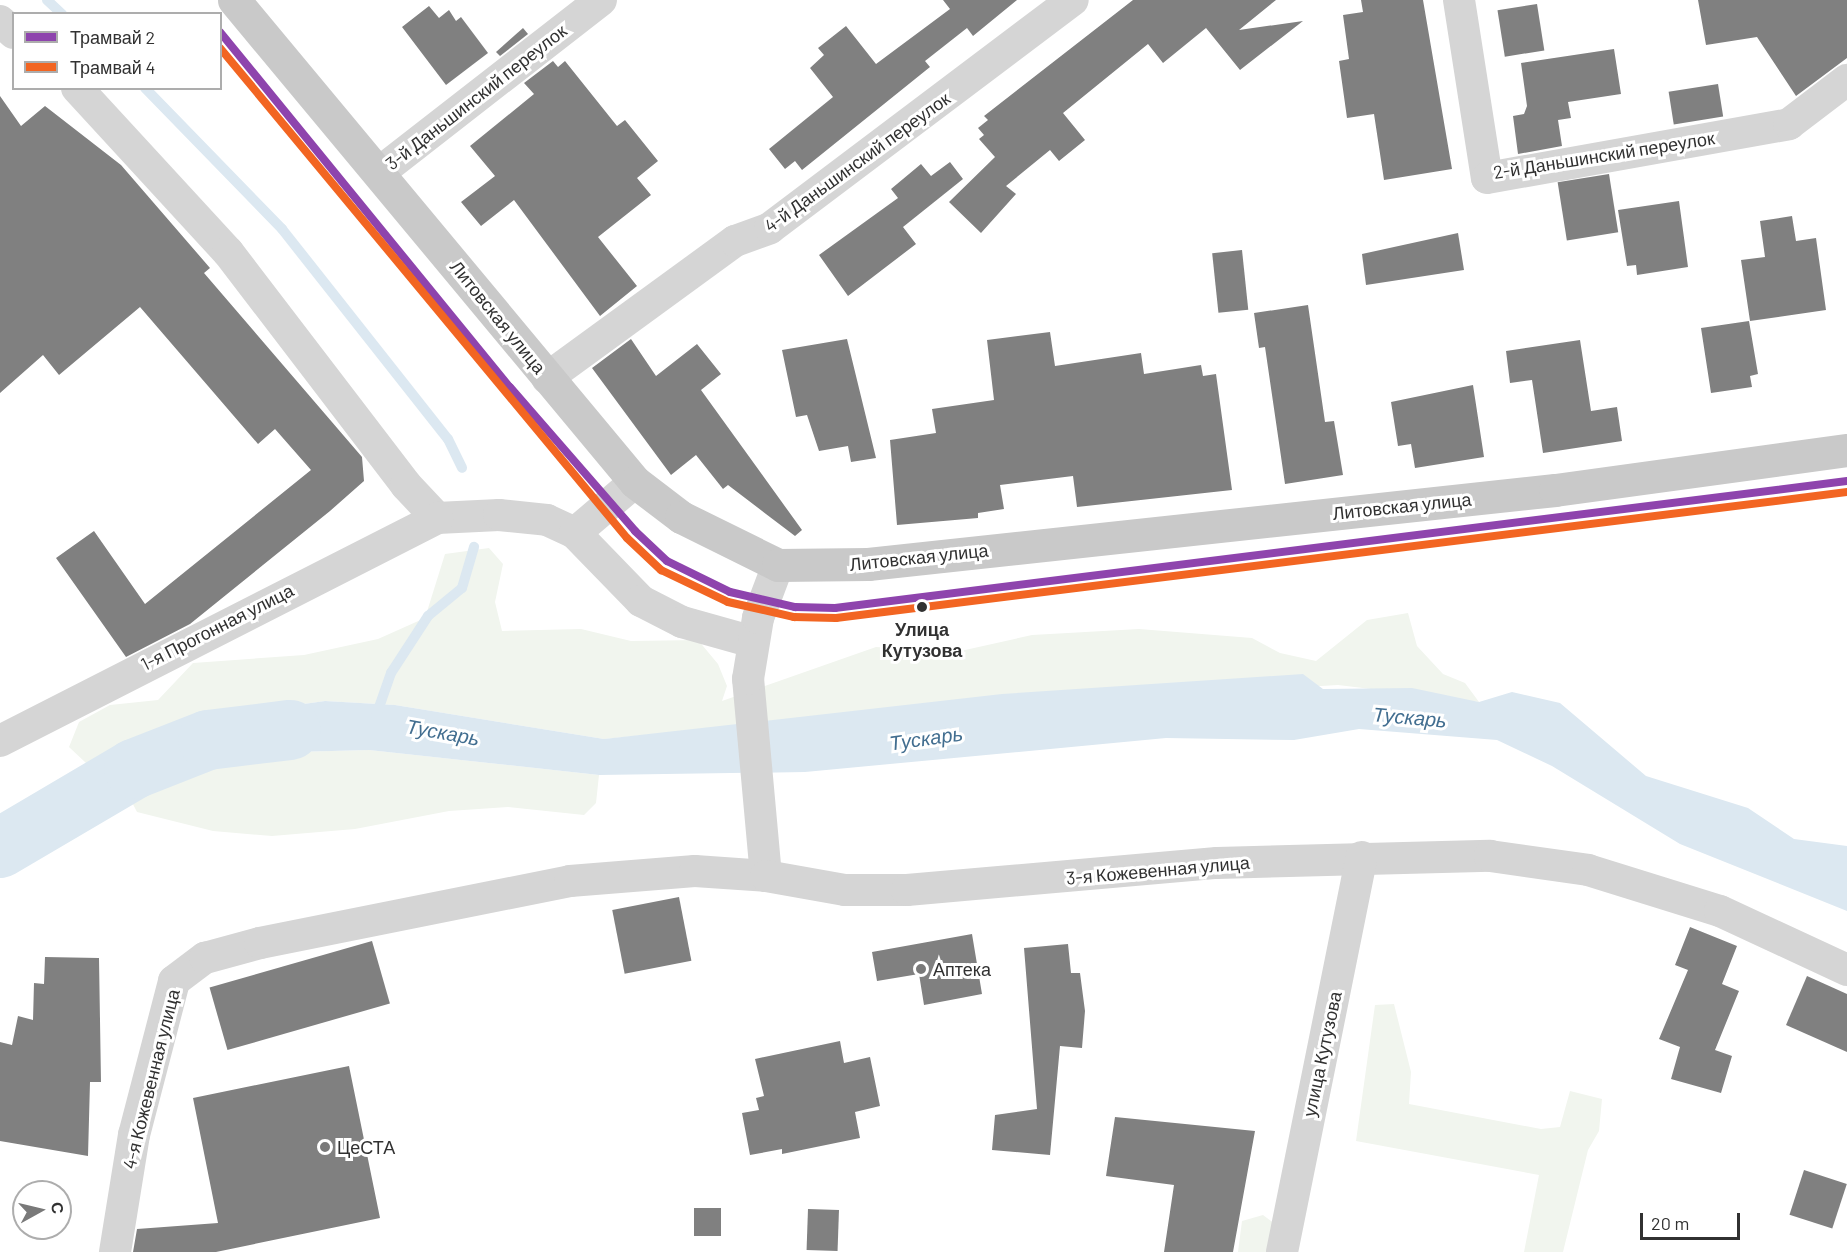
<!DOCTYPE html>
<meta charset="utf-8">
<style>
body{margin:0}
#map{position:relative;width:1847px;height:1252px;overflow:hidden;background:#fff;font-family:Barlow,sans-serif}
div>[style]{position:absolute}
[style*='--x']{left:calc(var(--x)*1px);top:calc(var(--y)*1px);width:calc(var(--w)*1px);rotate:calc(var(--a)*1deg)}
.green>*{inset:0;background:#f1f5ee}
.water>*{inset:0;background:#dce8f1}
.stream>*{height:10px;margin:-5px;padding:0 5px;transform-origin:5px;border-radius:5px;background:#dce8f1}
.river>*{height:60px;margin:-30px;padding:0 30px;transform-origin:30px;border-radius:30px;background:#dce8f1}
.building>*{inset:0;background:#808080;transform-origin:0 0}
.street>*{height:32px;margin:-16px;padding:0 16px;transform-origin:16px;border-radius:16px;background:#d5d5d5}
.primary>*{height:33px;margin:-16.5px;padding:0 16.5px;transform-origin:16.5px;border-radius:16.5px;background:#c9c9c9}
.tram-1>*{height:8px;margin:-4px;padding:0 4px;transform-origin:4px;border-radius:4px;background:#8e44ad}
.tram-2>*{height:8px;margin:-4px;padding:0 4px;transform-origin:4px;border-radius:4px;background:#f26522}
.dots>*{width:16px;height:16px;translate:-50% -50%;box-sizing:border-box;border:3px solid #fff;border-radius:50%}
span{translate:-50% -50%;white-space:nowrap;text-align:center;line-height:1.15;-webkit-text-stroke:6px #fff;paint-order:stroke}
.street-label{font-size:18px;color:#313131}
.stop-label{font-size:18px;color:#313131;font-weight:700}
.poi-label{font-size:18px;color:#313131}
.left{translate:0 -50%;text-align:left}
.water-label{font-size:20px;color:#426e90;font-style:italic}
.legend{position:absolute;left:12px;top:12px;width:210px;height:78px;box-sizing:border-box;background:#fff;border:2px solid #adadad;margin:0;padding:8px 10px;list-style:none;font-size:18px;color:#313131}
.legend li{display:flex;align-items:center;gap:12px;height:30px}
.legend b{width:30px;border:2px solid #adadad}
.north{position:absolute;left:12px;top:1180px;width:60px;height:60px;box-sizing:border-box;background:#fff;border:2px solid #adadad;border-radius:50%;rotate:82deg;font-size:16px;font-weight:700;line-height:24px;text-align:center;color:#313131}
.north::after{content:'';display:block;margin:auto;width:21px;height:27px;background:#797979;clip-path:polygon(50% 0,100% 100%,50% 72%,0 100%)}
.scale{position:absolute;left:1640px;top:1213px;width:100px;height:27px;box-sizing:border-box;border:3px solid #313131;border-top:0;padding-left:8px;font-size:18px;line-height:21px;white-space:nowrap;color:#313131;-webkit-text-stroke:4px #fff;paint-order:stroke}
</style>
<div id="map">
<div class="green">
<div style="clip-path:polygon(489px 548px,503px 564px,495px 602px,502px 631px,581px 629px,631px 641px,698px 640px,718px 664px,727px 686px,722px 701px,876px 647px,956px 652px,1032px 635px,1139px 629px,1252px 638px,1280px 653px,1316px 661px,1367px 620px,1408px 613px,1417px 646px,1443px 674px,1465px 683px,1479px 702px,1338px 685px,854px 714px,604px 739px,395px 705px,325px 701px,184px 721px,109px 759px,86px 763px,69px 747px,79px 722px,110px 705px,158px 700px,193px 663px,304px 655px,378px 639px,425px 618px,445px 554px)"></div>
<div style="clip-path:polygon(208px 740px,255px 753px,369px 750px,599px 775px,596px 803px,584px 815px,508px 807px,449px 811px,355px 829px,272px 836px,213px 831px,137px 812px,120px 779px)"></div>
<div style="clip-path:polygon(1394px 1004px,1411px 1072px,1409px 1104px,1541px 1129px,1560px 1127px,1570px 1091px,1602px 1099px,1599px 1131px,1588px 1150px,1563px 1252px,1524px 1252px,1539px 1175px,1356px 1141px,1375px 1005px)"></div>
<div style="clip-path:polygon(1263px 1215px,1275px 1224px,1274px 1252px,1238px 1252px,1242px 1221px)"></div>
</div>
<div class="water">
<div style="clip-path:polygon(1303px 674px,1323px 689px,1412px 688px,1479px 702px,1512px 692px,1560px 703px,1646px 776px,1748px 808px,1794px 839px,1847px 846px,1847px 911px,1680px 844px,1552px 766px,1497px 740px,1359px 729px,1294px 740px,1166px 738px,805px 772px,599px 775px,369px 750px,255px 753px,207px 740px,134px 769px,0 862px,0 826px,56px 794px,86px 763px,109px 759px,184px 721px,325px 701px,395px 705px,604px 739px,1002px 694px)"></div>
</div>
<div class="stream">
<div style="--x:47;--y:0;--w:21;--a:43"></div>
<div style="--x:145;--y:88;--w:197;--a:45.8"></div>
<div style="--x:282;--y:229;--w:268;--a:51.7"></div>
<div style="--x:448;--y:439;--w:32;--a:64"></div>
<div style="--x:376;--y:716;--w:46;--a:-70.8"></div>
<div style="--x:391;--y:673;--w:68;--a:-57"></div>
<div style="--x:428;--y:616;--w:44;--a:-39.5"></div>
<div style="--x:462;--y:588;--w:43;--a:-73.7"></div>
</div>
<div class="river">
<div style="--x:0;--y:848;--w:156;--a:-30.5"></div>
<div style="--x:134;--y:769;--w:79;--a:-21.4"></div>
<div style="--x:208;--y:740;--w:83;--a:-7"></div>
</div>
<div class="building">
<div style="clip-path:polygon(943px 0,1017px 0,973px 36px,967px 28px,925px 61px,930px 67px,802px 170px,795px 161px,785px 169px,769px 149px,833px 97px,810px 68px,824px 55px,818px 48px,846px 26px,876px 64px,950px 9px)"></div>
<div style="clip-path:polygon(1133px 0,1276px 0,1239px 30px,1303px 21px,1240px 70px,1206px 28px,1163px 63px,1148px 44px,1063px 113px,1085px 140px,1059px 161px,1050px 150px,1006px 186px,1016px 194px,981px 233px,949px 202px,995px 157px,979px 139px,984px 135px,978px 128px,988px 120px,984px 116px)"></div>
<div style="clip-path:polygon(1361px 0,1423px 0,1452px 169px,1384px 180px,1374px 114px,1347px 118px,1339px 61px,1349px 59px,1343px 15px,1363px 12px)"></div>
<div style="clip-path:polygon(1698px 0,1847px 0,1847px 58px,1796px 96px,1757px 37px,1706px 45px)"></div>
<div style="left:1537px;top:4px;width:47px;height:40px;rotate:81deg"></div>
<div style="clip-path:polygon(429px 6px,439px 18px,449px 10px,456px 21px,461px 17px,488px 53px,446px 85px,402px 27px)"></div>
<div style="clip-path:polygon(523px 28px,528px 34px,500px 56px,496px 52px)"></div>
<div style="clip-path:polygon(1614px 49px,1621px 94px,1568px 102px,1571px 118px,1558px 120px,1562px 146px,1518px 154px,1513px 116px,1524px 114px,1527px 106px,1521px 63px)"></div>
<div style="clip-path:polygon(553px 61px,558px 67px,565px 61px,617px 126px,625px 120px,658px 161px,637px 178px,651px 195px,598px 237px,637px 286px,600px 316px,514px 200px,481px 226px,461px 202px,495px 176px,470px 146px,534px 94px,524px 83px)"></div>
<div style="left:1718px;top:84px;width:33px;height:50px;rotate:81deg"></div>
<div style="clip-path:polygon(0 96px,21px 126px,45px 106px,121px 165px,210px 268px,204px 273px,362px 457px,364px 481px,330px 511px,190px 624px,126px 657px,56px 558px,94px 531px,145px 604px,311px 470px,275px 429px,258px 444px,140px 307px,59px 375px,43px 355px,0 393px)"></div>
<div style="clip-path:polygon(950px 162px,963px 179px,903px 227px,916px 244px,848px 296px,819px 255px,898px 198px,891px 189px,921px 164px,931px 176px)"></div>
<div style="left:1609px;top:174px;width:59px;height:52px;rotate:81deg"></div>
<div style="clip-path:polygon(1679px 201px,1688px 267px,1637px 275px,1636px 265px,1627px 266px,1618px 210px)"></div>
<div style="clip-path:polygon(1792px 216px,1796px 241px,1816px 238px,1826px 310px,1750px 321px,1741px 260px,1765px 257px,1760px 221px)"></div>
<div style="clip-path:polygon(1458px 233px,1464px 270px,1366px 285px,1362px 254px)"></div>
<div style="left:1242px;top:250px;width:60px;height:30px;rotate:84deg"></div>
<div style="clip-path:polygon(1308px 305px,1325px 422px,1334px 421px,1343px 475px,1285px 484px,1265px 347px,1259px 348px,1254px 313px)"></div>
<div style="clip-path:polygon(1749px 321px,1758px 374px,1750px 376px,1752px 387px,1711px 393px,1701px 328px)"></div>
<div style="clip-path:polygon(1050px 332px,1055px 366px,1141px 353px,1144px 374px,1201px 365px,1203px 376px,1216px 374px,1232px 490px,1077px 507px,1073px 476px,1000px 485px,1004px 509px,978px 513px,978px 518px,897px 525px,890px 440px,936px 433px,932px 409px,994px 400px,987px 340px)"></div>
<div style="clip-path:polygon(631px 339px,656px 376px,697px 344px,721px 374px,701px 390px,802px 530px,795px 536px,728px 485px,723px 489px,696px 455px,671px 475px,592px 368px)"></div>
<div style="clip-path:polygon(847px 339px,876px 458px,851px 462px,848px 446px,819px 451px,807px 415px,796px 417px,782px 350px)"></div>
<div style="clip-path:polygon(1580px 340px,1591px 411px,1617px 407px,1622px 441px,1543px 453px,1532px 380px,1510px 383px,1506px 351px)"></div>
<div style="clip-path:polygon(1473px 385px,1484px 457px,1415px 468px,1411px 444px,1398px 446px,1391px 402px)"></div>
<div style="left:679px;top:897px;width:65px;height:68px;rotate:79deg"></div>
<div style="clip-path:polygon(1690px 927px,1737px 946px,1722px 984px,1739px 991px,1715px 1050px,1732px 1056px,1721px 1093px,1671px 1079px,1680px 1047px,1659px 1039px,1688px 970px,1675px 965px)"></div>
<div style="clip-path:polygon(972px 934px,982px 994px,924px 1005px,919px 974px,877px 981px,872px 952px)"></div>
<div style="left:372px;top:941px;width:65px;height:169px;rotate:74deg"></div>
<div style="clip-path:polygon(1068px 944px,1071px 973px,1080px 973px,1085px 1011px,1082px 1048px,1060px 1046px,1050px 1155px,992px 1150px,995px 1115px,1037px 1109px,1024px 948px)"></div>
<div style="clip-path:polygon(45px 957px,99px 958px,101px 1082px,90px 1082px,88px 1156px,0 1141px,0 1042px,12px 1045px,18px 1016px,33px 1020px,34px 983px,44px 984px)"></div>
<div style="clip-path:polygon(1807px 976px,1847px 994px,1847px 1052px,1786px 1025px)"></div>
<div style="clip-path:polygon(840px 1041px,844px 1063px,870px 1057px,880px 1106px,855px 1112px,860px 1138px,782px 1154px,782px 1149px,750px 1155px,742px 1113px,759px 1110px,756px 1098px,764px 1096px,755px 1059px)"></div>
<div style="clip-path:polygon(349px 1066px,380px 1218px,216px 1252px,133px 1252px,137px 1229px,218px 1223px,193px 1098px)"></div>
<div style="clip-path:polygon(1115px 1117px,1255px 1131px,1233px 1252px,1164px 1252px,1174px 1185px,1106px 1176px)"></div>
<div style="left:1804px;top:1170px;width:45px;height:47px;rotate:18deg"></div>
<div style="left:694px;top:1208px;width:27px;height:28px"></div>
<div style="left:808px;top:1209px;width:31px;height:41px;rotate:2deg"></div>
</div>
<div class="street">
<div style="--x:1459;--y:0;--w:180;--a:81.1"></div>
<div style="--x:1487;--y:178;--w:307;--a:-10.1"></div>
<div style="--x:1789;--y:124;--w:73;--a:-37.2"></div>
<div style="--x:0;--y:21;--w:18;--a:41"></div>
<div style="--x:77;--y:88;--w:223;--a:47.4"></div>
<div style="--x:228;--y:252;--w:293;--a:52.6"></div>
<div style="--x:406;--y:485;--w:45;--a:46.8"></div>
<div style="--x:437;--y:518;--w:62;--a:-2.8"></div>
<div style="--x:499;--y:515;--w:48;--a:5.9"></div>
<div style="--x:547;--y:520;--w:31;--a:25"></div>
<div style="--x:575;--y:533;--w:95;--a:45.9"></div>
<div style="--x:641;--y:601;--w:46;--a:27.1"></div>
<div style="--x:682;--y:622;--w:74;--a:15.7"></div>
<div style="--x:380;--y:172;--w:280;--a:-37.9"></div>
<div style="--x:547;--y:378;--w:233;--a:-36.1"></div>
<div style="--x:735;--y:241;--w:37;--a:-20"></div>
<div style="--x:770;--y:228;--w:379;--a:-37"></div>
<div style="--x:575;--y:533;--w:79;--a:-40.4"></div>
<div style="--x:0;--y:741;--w:491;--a:-27"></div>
<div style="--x:766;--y:876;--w:198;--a:-95.2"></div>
<div style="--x:748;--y:679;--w:62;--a:-80.7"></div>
<div style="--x:758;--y:618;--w:57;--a:-69.3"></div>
<div style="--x:115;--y:1252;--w:119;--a:-80.8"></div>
<div style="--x:134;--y:1135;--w:159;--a:-75.4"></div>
<div style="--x:174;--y:981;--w:39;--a:-37"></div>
<div style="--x:205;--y:958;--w:57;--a:-15.3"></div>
<div style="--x:260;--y:943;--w:316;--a:-11.3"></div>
<div style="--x:570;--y:881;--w:125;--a:-4.6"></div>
<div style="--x:695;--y:871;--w:71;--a:4"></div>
<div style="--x:766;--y:876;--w:80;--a:10"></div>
<div style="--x:845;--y:890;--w:62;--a:0"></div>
<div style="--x:907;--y:890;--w:311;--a:-5"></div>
<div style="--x:1217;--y:863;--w:273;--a:-1.5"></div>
<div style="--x:1490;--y:856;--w:99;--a:8.1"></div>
<div style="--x:1588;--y:870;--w:138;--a:17.3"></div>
<div style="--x:1720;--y:911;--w:140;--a:24.9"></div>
<div style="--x:1282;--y:1252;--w:403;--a:-78.6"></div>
</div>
<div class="primary">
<div style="--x:234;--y:0;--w:627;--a:50.24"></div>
<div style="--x:635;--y:482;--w:58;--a:37.3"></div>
<div style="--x:681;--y:517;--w:108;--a:26.3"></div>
<div style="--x:778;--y:565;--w:90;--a:-0.6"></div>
<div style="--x:868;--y:564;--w:691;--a:-6.15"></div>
<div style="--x:1555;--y:490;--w:295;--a:-7.8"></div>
</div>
<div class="tram-1">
<div style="--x:220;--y:32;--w:458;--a:50.8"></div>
<div style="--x:510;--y:387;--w:191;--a:49"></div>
<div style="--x:635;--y:531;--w:44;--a:43.2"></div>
<div style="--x:667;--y:561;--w:70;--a:26.2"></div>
<div style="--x:730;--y:592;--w:67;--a:13"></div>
<div style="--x:795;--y:607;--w:40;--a:1.4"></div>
<div style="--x:835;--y:608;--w:1020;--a:-7.15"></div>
</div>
<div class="tram-2">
<div style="--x:220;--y:48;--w:637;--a:50.29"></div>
<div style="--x:627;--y:538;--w:47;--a:43.3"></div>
<div style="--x:661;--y:570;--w:74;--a:25.5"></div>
<div style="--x:728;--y:602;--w:68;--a:12.8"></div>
<div style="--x:794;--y:617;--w:42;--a:1.4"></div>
<div style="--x:836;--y:618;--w:1019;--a:-7.1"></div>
</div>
<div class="dots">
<div style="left:922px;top:607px;background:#313131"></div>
<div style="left:921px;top:969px;background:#797979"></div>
<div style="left:325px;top:1147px;background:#797979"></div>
</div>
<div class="street-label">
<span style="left:476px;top:97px;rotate:-38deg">3-й Даньшинский переулок</span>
<span style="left:1604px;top:155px;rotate:-9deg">2-й Даньшинский переулок</span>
<span style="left:857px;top:162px;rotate:-36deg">4-й Даньшинский переулок</span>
<span style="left:498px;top:317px;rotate:51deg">Литовская улица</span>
<span style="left:1402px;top:506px;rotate:-6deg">Литовская улица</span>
<span style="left:919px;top:557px;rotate:-6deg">Литовская улица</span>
<span style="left:217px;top:627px;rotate:-27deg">1-я Прогонная улица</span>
<span style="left:1158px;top:870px;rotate:-5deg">3-я Кожевенная улица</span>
<span style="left:1322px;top:1054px;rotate:-78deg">улица Кутузова</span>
<span style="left:151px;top:1079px;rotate:-76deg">4-я Кожевенная улица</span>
</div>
<div class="stop-label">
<span style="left:922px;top:640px">Улица<br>Кутузова</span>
</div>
<div class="poi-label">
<span class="left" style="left:933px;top:969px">Аптека</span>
<span class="left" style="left:337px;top:1147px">ЦеСТА</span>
</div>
<div class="water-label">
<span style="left:1410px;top:717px;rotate:5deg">Тускарь</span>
<span style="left:443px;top:732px;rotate:10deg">Тускарь</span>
<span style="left:926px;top:738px;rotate:-8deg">Тускарь</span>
</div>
<ul class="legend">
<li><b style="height:8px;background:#8e44ad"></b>Трамвай 2</li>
<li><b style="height:8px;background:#f26522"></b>Трамвай 4</li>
</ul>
<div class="north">С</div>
<div class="scale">20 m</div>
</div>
